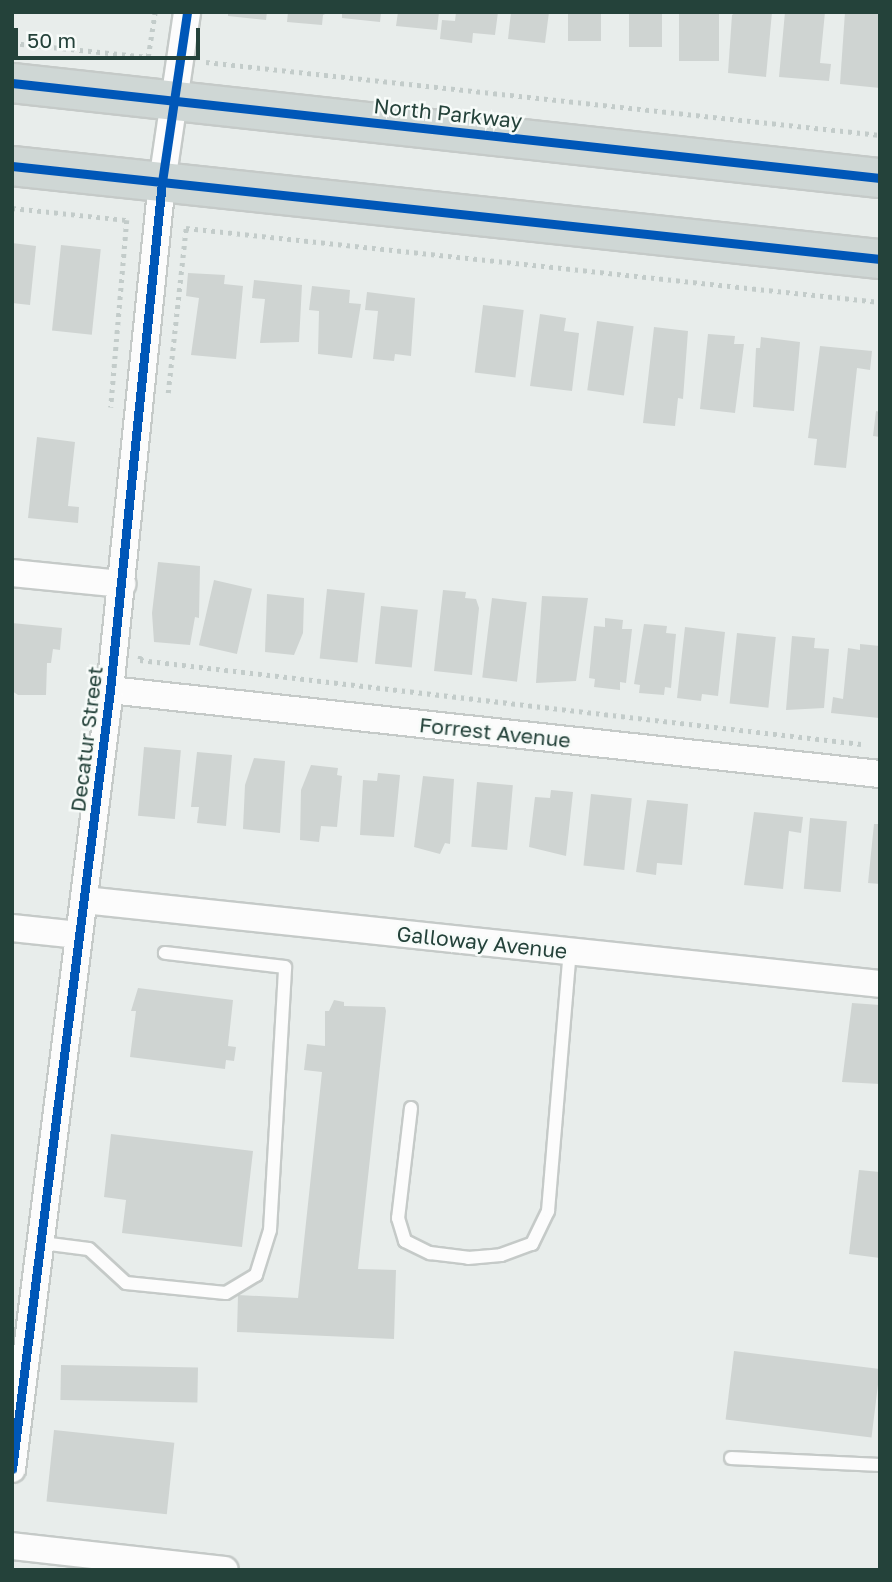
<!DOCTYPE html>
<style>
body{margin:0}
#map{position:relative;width:892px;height:1582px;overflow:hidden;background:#e8edeb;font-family:"Golos Text",sans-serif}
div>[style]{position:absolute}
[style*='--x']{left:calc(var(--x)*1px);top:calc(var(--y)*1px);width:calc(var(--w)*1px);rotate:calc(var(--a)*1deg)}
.building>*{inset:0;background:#cfd4d2;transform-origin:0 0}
.path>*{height:4.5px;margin-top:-2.25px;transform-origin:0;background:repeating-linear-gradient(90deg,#c3ccca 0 3.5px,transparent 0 8.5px)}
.roads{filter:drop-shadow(2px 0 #c5cac8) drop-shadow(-2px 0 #c5cac8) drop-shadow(0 2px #c5cac8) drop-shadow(0 -2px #c5cac8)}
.service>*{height:12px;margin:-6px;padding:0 6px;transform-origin:6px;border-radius:6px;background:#fcfcfc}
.minor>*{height:26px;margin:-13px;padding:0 13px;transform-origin:13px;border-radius:13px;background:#fcfcfc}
.primary>*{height:38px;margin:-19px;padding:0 19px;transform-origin:19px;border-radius:19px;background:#cfd7d5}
.cycleway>*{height:9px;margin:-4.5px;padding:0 4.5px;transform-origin:4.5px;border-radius:4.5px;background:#0057b8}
span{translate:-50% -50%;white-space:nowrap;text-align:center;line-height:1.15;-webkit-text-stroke:5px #f7fbf9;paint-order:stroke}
.street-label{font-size:21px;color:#24423a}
.frame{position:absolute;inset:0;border:14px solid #24423a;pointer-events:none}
.scale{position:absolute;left:14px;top:28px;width:186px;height:32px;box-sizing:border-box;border:4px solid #24423a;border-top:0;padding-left:9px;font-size:21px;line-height:24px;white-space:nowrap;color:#24423a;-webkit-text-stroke:5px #f7fbf9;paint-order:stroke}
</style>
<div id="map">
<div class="building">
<div style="clip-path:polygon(228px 12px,267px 12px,266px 20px,228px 16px)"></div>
<div style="clip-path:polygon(288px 12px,329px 12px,323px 15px,322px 25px,287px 22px)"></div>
<div style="clip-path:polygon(342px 12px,381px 12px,380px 22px,342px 18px)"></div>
<div style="clip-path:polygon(398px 12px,439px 12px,437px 30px,396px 26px)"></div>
<div style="clip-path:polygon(456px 12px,498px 12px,495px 35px,473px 33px,472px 43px,440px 39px,442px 20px,455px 21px)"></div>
<div style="clip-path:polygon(511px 12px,549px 12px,545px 43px,508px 39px)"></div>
<div style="left:568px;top:12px;width:33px;height:29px"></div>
<div style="left:629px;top:12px;width:33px;height:35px"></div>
<div style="left:679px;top:12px;width:40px;height:49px"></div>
<div style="clip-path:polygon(736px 12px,772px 12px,766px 77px,728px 73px,732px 15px)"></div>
<div style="clip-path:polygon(785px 12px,825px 12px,820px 63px,831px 64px,829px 81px,779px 77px)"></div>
<div style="clip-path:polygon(845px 12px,880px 12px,880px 88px,840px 84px)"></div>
<div style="clip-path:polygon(12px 243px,36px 246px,30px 305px,12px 303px)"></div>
<div style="left:61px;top:245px;width:40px;height:86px;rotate:6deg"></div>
<div style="clip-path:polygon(188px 273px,225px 275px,224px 284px,243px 286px,236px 359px,191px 355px,199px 298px,186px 296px)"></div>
<div style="clip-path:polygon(254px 280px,302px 285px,299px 342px,260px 343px,265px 299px,252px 298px)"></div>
<div style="clip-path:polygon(312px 286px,350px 290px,349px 303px,361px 304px,352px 358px,318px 354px,319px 311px,309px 310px)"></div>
<div style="clip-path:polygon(367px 292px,415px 298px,411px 356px,395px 354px,394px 361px,373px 359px,378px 311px,365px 310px)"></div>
<div style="left:483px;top:305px;width:41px;height:68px;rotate:7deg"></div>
<div style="clip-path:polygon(540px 314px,566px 318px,564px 331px,579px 333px,572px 391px,530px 386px)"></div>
<div style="left:597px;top:321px;width:37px;height:70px;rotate:8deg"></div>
<div style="clip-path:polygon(654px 327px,688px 331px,683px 399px,678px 398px,675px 426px,643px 423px)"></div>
<div style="clip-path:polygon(708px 334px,735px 336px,734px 344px,744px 344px,735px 413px,700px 409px)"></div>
<div style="clip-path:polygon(761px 337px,800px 342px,794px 411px,753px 407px,756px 348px,760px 348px)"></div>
<div style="clip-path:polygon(820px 346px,872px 351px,870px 370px,857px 368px,846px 468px,814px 465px,817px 439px,808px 438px)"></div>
<div style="clip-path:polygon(876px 411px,880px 412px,880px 437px,873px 436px)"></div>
<div style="clip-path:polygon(37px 437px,75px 442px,68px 506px,79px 507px,78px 523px,28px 518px)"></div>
<div style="clip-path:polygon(158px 562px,200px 566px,199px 618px,195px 617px,190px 645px,154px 642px,152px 613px)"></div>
<div style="left:214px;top:580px;width:39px;height:67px;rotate:13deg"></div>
<div style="left:327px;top:589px;width:38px;height:70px;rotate:6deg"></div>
<div style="clip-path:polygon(443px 590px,466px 592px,465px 598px,476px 599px,479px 608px,472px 675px,434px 671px)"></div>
<div style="clip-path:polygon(267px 594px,304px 598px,303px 633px,294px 655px,265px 652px)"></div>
<div style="clip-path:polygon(542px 596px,588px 598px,576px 681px,536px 683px)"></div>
<div style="left:492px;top:598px;width:35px;height:80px;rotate:7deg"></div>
<div style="left:381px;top:606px;width:37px;height:58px;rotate:6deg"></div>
<div style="clip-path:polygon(605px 618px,623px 620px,622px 629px,632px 629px,626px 683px,620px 682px,620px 690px,594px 687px,595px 679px,589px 678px,594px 626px,605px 627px)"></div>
<div style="clip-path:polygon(12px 623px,62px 628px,60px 650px,53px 649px,51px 663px,47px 663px,46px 695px,18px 695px,12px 691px)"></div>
<div style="clip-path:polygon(644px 624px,667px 626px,666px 633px,676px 634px,671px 688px,665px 687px,664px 695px,639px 693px,640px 685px,634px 684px)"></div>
<div style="clip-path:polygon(685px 627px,725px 632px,718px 696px,702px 694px,701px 701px,677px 698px)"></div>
<div style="left:737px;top:633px;width:39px;height:71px;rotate:6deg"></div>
<div style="clip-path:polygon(792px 636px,815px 638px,814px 648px,829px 649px,824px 708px,786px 710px)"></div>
<div style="clip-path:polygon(860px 644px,880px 646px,879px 718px,831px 713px,833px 697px,843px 699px,848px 648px,860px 650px)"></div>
<div style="left:144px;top:747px;width:37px;height:69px;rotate:5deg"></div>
<div style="clip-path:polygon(197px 752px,232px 755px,226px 826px,197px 823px,199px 807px,191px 807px)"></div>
<div style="clip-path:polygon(254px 758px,285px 761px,280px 833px,243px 829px,245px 785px)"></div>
<div style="clip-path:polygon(311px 765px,338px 768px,337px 775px,342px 776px,337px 827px,321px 826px,319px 842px,300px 840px,301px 790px)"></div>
<div style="clip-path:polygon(378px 773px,400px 775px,394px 837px,360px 835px,363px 780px,377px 781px)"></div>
<div style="clip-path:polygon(423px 776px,454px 779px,450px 844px,445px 843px,440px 854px,414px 847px)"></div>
<div style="left:477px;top:782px;width:36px;height:65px;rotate:5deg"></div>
<div style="clip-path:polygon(551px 790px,573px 792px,566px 856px,529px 847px,535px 797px,550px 798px)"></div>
<div style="left:591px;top:794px;width:41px;height:72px;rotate:6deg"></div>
<div style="clip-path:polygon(647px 800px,688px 804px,682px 865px,657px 863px,656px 875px,636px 872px)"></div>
<div style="clip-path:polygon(754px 812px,803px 817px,801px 833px,789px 831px,783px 889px,744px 885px)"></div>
<div style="left:810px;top:818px;width:37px;height:71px;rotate:5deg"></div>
<div style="clip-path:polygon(874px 824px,880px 824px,880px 884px,868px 883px)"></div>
<div style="clip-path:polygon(138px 988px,233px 1000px,228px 1046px,236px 1047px,234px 1061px,226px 1060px,225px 1069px,130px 1057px,136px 1011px,131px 1011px)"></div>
<div style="clip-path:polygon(334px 1000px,344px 1002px,344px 1006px,385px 1007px,386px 1011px,358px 1269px,396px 1270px,394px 1339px,237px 1332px,238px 1295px,298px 1298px,322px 1072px,304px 1070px,307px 1044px,325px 1046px,325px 1011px,329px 1011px)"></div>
<div style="clip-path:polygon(852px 1003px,880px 1005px,880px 1084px,842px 1082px)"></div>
<div style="clip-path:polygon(111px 1134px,253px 1151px,242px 1247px,122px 1233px,126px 1200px,104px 1197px)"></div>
<div style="clip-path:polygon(859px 1170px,880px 1172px,880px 1258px,849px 1254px)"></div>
<div style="left:734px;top:1351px;width:147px;height:69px;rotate:7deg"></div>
<div style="left:61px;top:1365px;width:137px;height:35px;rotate:1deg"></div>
<div style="left:54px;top:1430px;width:121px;height:72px;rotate:6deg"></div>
</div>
<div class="path">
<div style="--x:12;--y:43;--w:137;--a:5.9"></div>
<div style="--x:148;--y:57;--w:46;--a:-81.2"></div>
<div style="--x:206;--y:62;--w:678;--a:6.18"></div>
<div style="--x:12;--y:208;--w:116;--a:6"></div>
<div style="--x:127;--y:220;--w:188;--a:94.9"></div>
<div style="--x:168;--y:393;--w:166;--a:-83.8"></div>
<div style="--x:186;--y:228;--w:698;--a:6.09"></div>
<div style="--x:141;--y:656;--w:4;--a:104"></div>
<div style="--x:140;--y:660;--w:726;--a:6.65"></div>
</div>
<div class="roads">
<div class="service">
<div style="--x:411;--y:1108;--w:111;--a:96.7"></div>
<div style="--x:398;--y:1218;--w:24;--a:73"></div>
<div style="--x:405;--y:1241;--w:28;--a:26"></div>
<div style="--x:430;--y:1253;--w:38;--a:7"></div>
<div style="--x:468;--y:1258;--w:33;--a:-5"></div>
<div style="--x:501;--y:1255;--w:33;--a:-20"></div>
<div style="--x:532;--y:1244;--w:37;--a:-64"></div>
<div style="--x:548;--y:1211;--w:261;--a:-85.2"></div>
<div style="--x:42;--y:1243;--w:47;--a:7.3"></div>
<div style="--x:89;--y:1249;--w:50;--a:42.6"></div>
<div style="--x:126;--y:1283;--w:100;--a:5.7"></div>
<div style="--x:226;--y:1293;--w:35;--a:-31"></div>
<div style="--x:256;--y:1275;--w:47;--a:-72.7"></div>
<div style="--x:270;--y:1230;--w:263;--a:-86.7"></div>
<div style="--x:285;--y:967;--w:121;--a:-173.3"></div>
<div style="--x:731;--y:1458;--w:149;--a:2.7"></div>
</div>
<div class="minor">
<div style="--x:12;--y:573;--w:111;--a:5.7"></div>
<div style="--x:110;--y:690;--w:775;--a:6.23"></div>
<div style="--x:84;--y:900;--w:800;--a:6.02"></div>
<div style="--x:12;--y:928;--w:67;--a:6"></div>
<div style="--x:12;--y:1469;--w:785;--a:-82.83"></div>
<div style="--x:110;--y:690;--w:511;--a:-84.16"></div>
<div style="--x:162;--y:182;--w:172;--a:-81.6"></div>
<div style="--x:12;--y:1546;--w:214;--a:6.4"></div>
</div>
<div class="primary">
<div style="--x:12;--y:83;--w:873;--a:6.25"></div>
<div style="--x:12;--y:166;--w:873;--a:6.12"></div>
</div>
</div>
<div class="cycleway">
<div style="--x:12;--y:83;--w:873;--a:6.25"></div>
<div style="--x:12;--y:166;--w:873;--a:6.12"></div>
<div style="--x:12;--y:1469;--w:785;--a:-82.83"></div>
<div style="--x:110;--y:690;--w:511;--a:-84.16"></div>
<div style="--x:162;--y:182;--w:172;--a:-81.6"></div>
</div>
<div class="street-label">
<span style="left:448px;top:113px;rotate:6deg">North Parkway</span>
<span style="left:495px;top:732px;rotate:6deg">Forrest Avenue</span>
<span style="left:86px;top:739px;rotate:-83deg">Decatur Street</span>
<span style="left:482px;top:942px;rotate:6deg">Galloway Avenue</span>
</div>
<div class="frame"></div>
<div class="scale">50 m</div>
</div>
